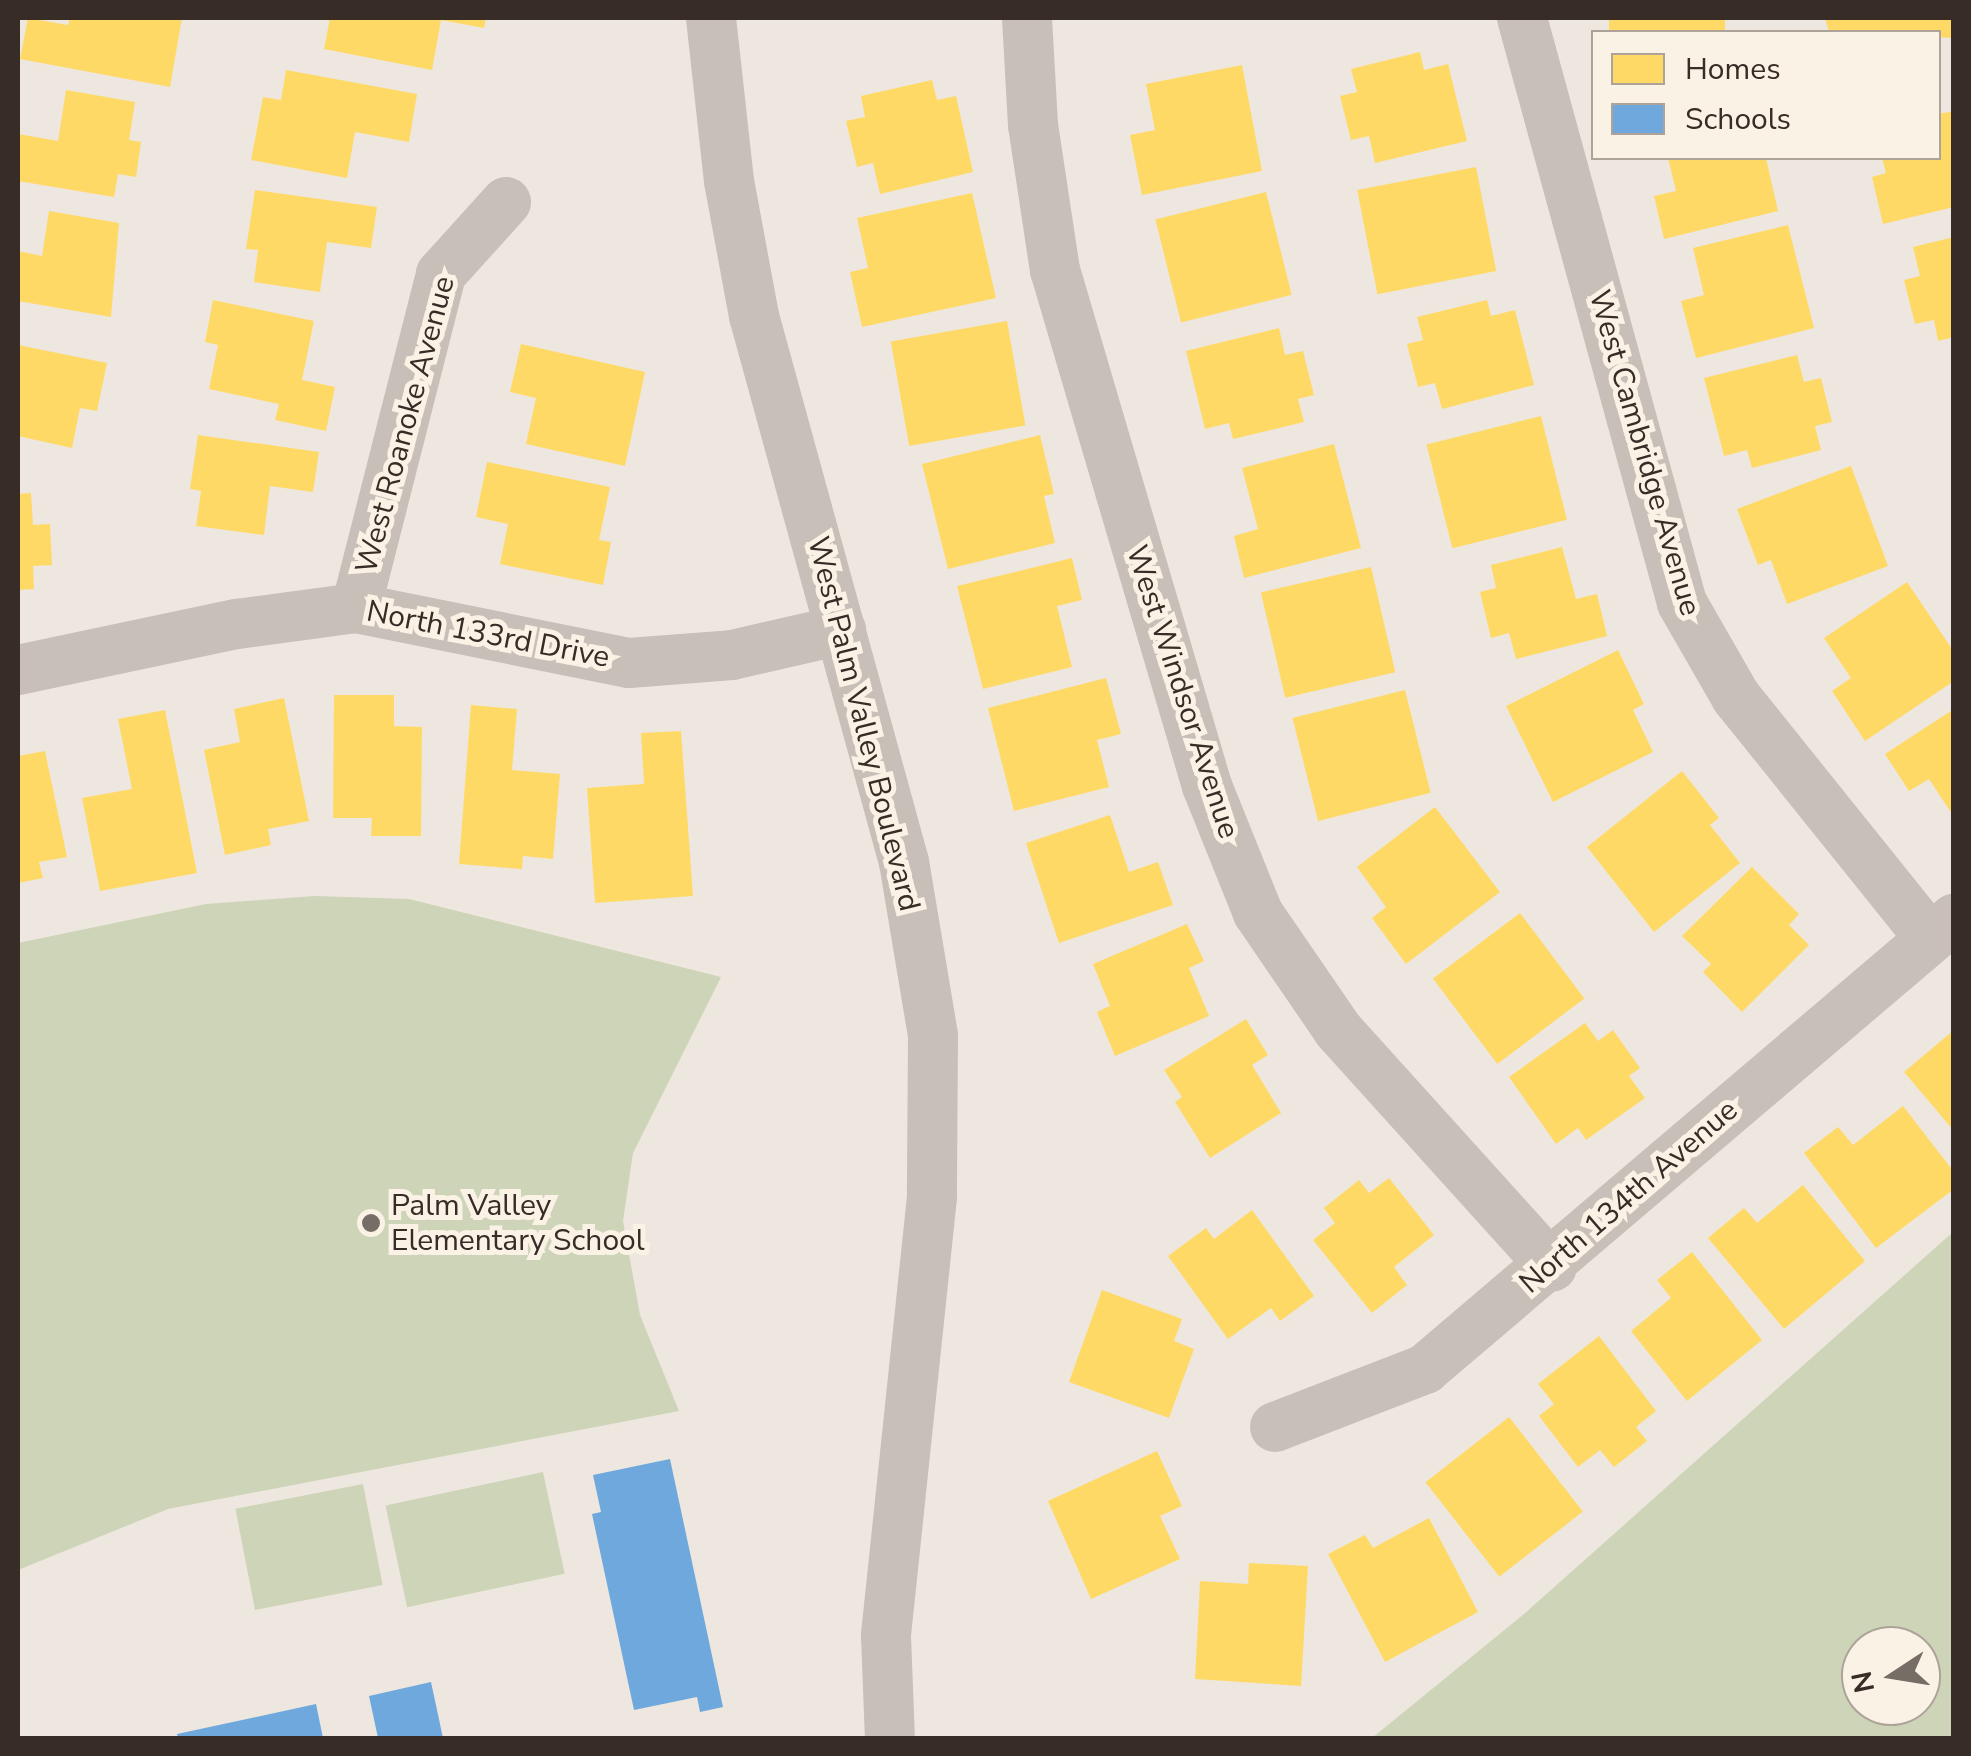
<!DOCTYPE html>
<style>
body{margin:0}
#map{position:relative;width:1971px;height:1756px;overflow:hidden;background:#eee7df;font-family:"Nunito Sans",sans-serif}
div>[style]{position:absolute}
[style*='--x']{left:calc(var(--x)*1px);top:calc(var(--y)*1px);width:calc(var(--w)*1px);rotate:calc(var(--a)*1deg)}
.green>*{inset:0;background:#ced4b8;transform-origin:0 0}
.homes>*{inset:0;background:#ffd966;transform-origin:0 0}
.schools>*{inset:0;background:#6fa8dc}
.minor>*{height:50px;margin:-25px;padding:0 25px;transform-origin:25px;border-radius:25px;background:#c7bfb8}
.dots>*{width:28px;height:28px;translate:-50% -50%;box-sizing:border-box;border:5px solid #fbf2e6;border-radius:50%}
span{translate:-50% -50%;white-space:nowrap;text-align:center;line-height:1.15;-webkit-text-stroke:10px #fbf2e6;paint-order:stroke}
.street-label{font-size:30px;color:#372c26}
.poi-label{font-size:30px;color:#372c26}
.left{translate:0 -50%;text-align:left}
.frame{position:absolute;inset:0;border:20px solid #372c26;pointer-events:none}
.legend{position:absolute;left:1591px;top:30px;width:350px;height:130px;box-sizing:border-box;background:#fbf2e6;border:2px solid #ada399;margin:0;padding:12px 18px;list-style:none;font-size:30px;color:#372c26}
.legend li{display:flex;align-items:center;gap:20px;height:50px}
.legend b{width:50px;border:2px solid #ada399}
.north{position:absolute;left:1841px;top:1626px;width:100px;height:100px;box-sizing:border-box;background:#fbf2e6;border:2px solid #ada399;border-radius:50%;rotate:258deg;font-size:28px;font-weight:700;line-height:40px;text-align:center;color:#372c26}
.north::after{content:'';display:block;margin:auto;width:35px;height:45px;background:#776d67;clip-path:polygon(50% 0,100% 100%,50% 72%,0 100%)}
</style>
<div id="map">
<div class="green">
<div style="clip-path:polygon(315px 896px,409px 899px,721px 977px,633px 1153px,623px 1221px,640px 1315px,679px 1411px,168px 1509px,18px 1570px,18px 943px,206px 904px)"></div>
<div style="clip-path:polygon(evenodd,1953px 1232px,1953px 1738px,1372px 1738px,1524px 1614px,1953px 1232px,1861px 1646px,1921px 1646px,1921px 1706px,1861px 1706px,1861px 1646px)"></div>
<div style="left:543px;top:1472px;width:104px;height:161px;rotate:78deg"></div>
<div style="left:363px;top:1484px;width:103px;height:130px;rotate:79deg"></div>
</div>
<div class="homes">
<div style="clip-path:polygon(28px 18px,68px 25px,70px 18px,182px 18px,170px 87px,20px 59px)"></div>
<div style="clip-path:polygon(330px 18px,486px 18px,484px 28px,441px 20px,432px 70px,324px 49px)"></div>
<div style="left:1609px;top:18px;width:116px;height:15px"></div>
<div style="clip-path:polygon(1825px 18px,1952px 18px,1954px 38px,1829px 32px)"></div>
<div style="clip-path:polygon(1420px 52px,1424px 70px,1448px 64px,1467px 141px,1375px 163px,1369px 136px,1351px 140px,1340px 96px,1357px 92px,1351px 69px)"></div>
<div style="clip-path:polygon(1242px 65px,1262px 171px,1142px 195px,1130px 135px,1155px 130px,1146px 84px)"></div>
<div style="clip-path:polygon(286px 70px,417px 94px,409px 142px,355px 132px,347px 178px,251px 160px,263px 97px,281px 100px)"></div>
<div style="clip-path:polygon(932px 80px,937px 100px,956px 96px,973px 172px,880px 194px,873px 163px,857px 167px,846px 121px,865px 117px,861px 96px)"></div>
<div style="clip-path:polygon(66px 90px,135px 102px,129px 140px,141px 142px,136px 177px,118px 174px,114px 197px,18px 181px,18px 134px,58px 141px)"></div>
<div style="clip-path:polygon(1954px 111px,1954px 207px,1883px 224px,1872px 177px,1886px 173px,1882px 158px,1938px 158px,1938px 114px)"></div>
<div style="clip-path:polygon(1668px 158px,1766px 158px,1778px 211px,1664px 239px,1654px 196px,1676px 191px)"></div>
<div style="left:1476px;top:167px;width:106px;height:121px;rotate:79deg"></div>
<div style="clip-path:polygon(255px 190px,377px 207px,371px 248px,327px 242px,320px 292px,254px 282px,258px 250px,246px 249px)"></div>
<div style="left:1266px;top:192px;width:106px;height:114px;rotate:76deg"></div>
<div style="clip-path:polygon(972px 193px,996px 298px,862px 327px,850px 272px,868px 268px,857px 218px)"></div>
<div style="clip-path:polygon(49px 211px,119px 223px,111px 317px,18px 301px,18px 251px,42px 256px)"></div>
<div style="clip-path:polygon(1788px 225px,1814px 328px,1696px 358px,1681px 301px,1704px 295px,1693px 248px)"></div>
<div style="clip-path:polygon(1954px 237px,1954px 337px,1938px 341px,1934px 320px,1915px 324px,1904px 280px,1920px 276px,1913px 247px)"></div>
<div style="clip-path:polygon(213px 300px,314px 321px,302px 380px,335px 387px,326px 431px,275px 420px,279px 404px,209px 389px,218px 345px,205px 342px)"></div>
<div style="clip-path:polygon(1487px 300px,1491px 316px,1515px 310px,1534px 385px,1442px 409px,1435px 383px,1418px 387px,1407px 344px,1423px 340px,1417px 317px)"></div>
<div style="left:1007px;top:321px;width:106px;height:118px;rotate:80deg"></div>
<div style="clip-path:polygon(1279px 328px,1285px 355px,1303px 351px,1314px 395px,1298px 399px,1304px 422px,1233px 439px,1229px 423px,1205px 429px,1186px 351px)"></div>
<div style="clip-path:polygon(521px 344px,645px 372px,625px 466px,526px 444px,536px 398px,510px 392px)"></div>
<div style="clip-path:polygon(18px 345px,107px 363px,97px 411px,80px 408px,72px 448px,18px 436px)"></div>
<div style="clip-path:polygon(1797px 355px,1804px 382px,1821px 378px,1832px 422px,1815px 426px,1821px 450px,1752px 468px,1747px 450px,1724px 456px,1704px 378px)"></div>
<div style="left:1541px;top:416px;width:107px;height:118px;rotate:76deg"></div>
<div style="clip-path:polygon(198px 435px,319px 452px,313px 492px,270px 486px,264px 535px,196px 526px,201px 491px,190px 489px)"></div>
<div style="clip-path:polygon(1040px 435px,1054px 494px,1044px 496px,1055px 543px,948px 569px,922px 464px)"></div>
<div style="clip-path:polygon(1334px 444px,1361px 548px,1244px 578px,1234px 536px,1258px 529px,1242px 468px)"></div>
<div style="clip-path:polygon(487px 462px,610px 487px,599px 540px,611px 542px,603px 585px,500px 564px,508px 524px,476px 517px)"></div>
<div style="clip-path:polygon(1851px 466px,1888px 566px,1787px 604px,1771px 560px,1758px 565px,1737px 509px)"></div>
<div style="clip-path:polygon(31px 493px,33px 525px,50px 524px,52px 565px,33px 566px,34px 589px,18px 590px,18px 494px)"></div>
<div style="clip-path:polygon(1562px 547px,1576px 599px,1597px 594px,1607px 636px,1516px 659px,1509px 633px,1491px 638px,1480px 592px,1496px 588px,1491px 565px)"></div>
<div style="clip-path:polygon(1072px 558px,1082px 600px,1057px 606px,1072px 667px,983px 689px,957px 586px)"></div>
<div style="left:1371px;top:567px;width:108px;height:113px;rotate:77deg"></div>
<div style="clip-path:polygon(1907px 582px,1954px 652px,1954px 681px,1865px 741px,1832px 691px,1851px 678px,1824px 638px)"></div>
<div style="clip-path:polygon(1618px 650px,1644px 704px,1633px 710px,1653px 752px,1553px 802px,1506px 706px)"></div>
<div style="clip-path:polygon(1106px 678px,1121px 734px,1097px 740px,1109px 787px,1014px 811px,988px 708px)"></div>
<div style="left:1405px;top:690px;width:106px;height:116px;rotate:76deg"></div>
<div style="clip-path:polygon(334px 695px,394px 695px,394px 726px,422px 727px,421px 836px,371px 836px,372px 818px,333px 818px)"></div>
<div style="clip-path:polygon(284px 698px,309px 821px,268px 829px,271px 845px,225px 855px,204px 750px,240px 742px,234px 709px)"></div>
<div style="clip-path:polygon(471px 705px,517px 709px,512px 770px,560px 774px,553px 859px,523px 856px,522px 869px,459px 864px)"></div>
<div style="clip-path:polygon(1954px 709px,1954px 817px,1929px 779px,1909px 791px,1885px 754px)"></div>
<div style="clip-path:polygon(165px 710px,197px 873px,100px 891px,82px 798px,132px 789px,118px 719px)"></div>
<div style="clip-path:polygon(681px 731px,693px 896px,595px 903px,587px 788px,644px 784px,641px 733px)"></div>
<div style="clip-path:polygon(45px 751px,67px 857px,39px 862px,43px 878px,18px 883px,18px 756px)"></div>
<div style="clip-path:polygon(1682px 771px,1719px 818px,1710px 825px,1740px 863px,1654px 932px,1587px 847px)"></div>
<div style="clip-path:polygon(1435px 807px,1500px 892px,1406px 964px,1372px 918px,1386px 907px,1357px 867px)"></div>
<div style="clip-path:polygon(1110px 815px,1129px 872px,1158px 862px,1173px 905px,1059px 943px,1026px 843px)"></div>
<div style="clip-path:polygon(1752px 867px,1799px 914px,1789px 925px,1809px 945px,1742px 1012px,1703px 972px,1711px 964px,1682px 936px)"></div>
<div style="left:1520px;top:913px;width:107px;height:109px;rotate:53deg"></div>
<div style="clip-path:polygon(1187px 924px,1204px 961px,1189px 968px,1209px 1016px,1115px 1056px,1097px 1012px,1110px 1006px,1093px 964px)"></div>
<div style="clip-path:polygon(1246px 1019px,1268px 1055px,1252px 1065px,1281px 1113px,1210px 1158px,1175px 1102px,1182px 1097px,1164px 1070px)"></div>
<div style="clip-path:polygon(1585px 1023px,1598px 1041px,1613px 1030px,1640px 1068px,1629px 1076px,1645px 1098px,1586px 1140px,1578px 1128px,1556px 1144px,1509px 1077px)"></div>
<div style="clip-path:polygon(1954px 1030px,1954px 1131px,1904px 1072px)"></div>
<div style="clip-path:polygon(1903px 1106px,1954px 1172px,1954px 1189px,1876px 1248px,1804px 1153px,1838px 1127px,1853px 1145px)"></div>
<div style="clip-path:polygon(1389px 1178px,1434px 1235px,1394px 1267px,1407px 1285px,1372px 1313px,1313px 1240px,1335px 1223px,1324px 1208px,1359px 1180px,1369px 1193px)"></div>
<div style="clip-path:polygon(1803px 1185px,1865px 1261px,1784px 1329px,1708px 1238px,1744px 1208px,1757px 1223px)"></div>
<div style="clip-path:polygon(1252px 1210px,1314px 1296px,1280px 1321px,1271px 1308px,1228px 1339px,1168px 1256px,1206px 1228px,1214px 1239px)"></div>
<div style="clip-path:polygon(1692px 1252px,1762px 1340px,1687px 1401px,1631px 1331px,1671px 1298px,1657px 1280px)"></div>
<div style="clip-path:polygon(1102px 1290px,1182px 1319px,1174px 1341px,1194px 1349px,1169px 1418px,1069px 1382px)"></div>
<div style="clip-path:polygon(1599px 1336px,1656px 1411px,1636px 1427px,1647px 1441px,1614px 1467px,1600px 1450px,1578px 1467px,1539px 1416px,1554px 1404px,1538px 1384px)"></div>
<div style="left:1509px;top:1417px;width:120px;height:106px;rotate:52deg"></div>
<div style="clip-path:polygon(1157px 1451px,1182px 1506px,1160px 1516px,1180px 1559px,1091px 1599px,1048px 1501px)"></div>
<div style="clip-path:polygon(1429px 1518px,1478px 1612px,1385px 1662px,1328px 1554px,1365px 1535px,1373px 1548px)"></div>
<div style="clip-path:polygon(1249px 1563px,1308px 1566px,1301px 1686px,1195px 1679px,1200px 1581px,1248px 1584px)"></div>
</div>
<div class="schools">
<div style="clip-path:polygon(670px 1459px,723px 1707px,700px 1712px,697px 1697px,634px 1710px,592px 1514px,601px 1512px,593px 1475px)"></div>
<div style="clip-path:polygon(431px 1682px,443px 1738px,378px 1738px,369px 1696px)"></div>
<div style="clip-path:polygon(316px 1704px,323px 1738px,178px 1738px,177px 1734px)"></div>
</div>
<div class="minor">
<div style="--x:711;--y:18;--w:164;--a:83.7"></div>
<div style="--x:729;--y:181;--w:137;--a:79.5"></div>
<div style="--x:754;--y:316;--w:566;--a:74.64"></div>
<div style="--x:904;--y:862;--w:176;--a:80.5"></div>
<div style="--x:933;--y:1036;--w:161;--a:90.4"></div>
<div style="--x:932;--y:1197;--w:441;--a:96"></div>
<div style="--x:886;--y:1636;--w:102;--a:87.8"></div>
<div style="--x:1027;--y:18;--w:107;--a:86.8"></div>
<div style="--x:1033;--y:125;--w:147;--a:81.4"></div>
<div style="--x:1055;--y:270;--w:538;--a:73.59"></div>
<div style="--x:1207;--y:786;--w:137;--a:68.1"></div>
<div style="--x:1258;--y:913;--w:142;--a:55.6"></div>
<div style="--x:1338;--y:1030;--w:319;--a:47.9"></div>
<div style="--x:1522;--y:18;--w:606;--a:74.7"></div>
<div style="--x:1682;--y:603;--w:108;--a:60.1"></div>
<div style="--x:1736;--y:697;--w:309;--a:51.2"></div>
<div style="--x:356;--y:608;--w:345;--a:-75.7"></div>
<div style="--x:441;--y:274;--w:97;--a:-47.9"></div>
<div style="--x:18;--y:670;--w:224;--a:-11.9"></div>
<div style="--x:237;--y:624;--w:120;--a:-7.7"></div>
<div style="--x:356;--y:608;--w:278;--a:11.4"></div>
<div style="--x:629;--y:663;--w:103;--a:-4.4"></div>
<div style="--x:732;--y:655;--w:112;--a:-12.9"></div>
<div style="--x:1275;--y:1427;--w:161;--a:-21.1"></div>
<div style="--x:1425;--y:1369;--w:695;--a:-40.39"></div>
</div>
<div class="dots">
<div style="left:371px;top:1223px;background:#776d67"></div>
</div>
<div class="street-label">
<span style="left:406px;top:425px;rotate:-75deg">West Roanoke Avenue</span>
<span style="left:1644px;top:453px;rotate:74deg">West Cambridge Avenue</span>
<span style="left:488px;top:635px;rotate:11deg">North 133rd Drive</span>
<span style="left:1182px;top:692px;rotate:72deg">West Windsor Avenue</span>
<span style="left:863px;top:724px;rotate:76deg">West Palm Valley Boulevard</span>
<span style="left:1629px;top:1197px;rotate:-41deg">North 134th Avenue</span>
</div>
<div class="poi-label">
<span class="left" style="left:391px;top:1223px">Palm Valley<br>Elementary School</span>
</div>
<div class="frame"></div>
<ul class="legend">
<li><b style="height:28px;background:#ffd966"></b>Homes</li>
<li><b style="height:28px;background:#6fa8dc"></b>Schools</li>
</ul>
<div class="north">N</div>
</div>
